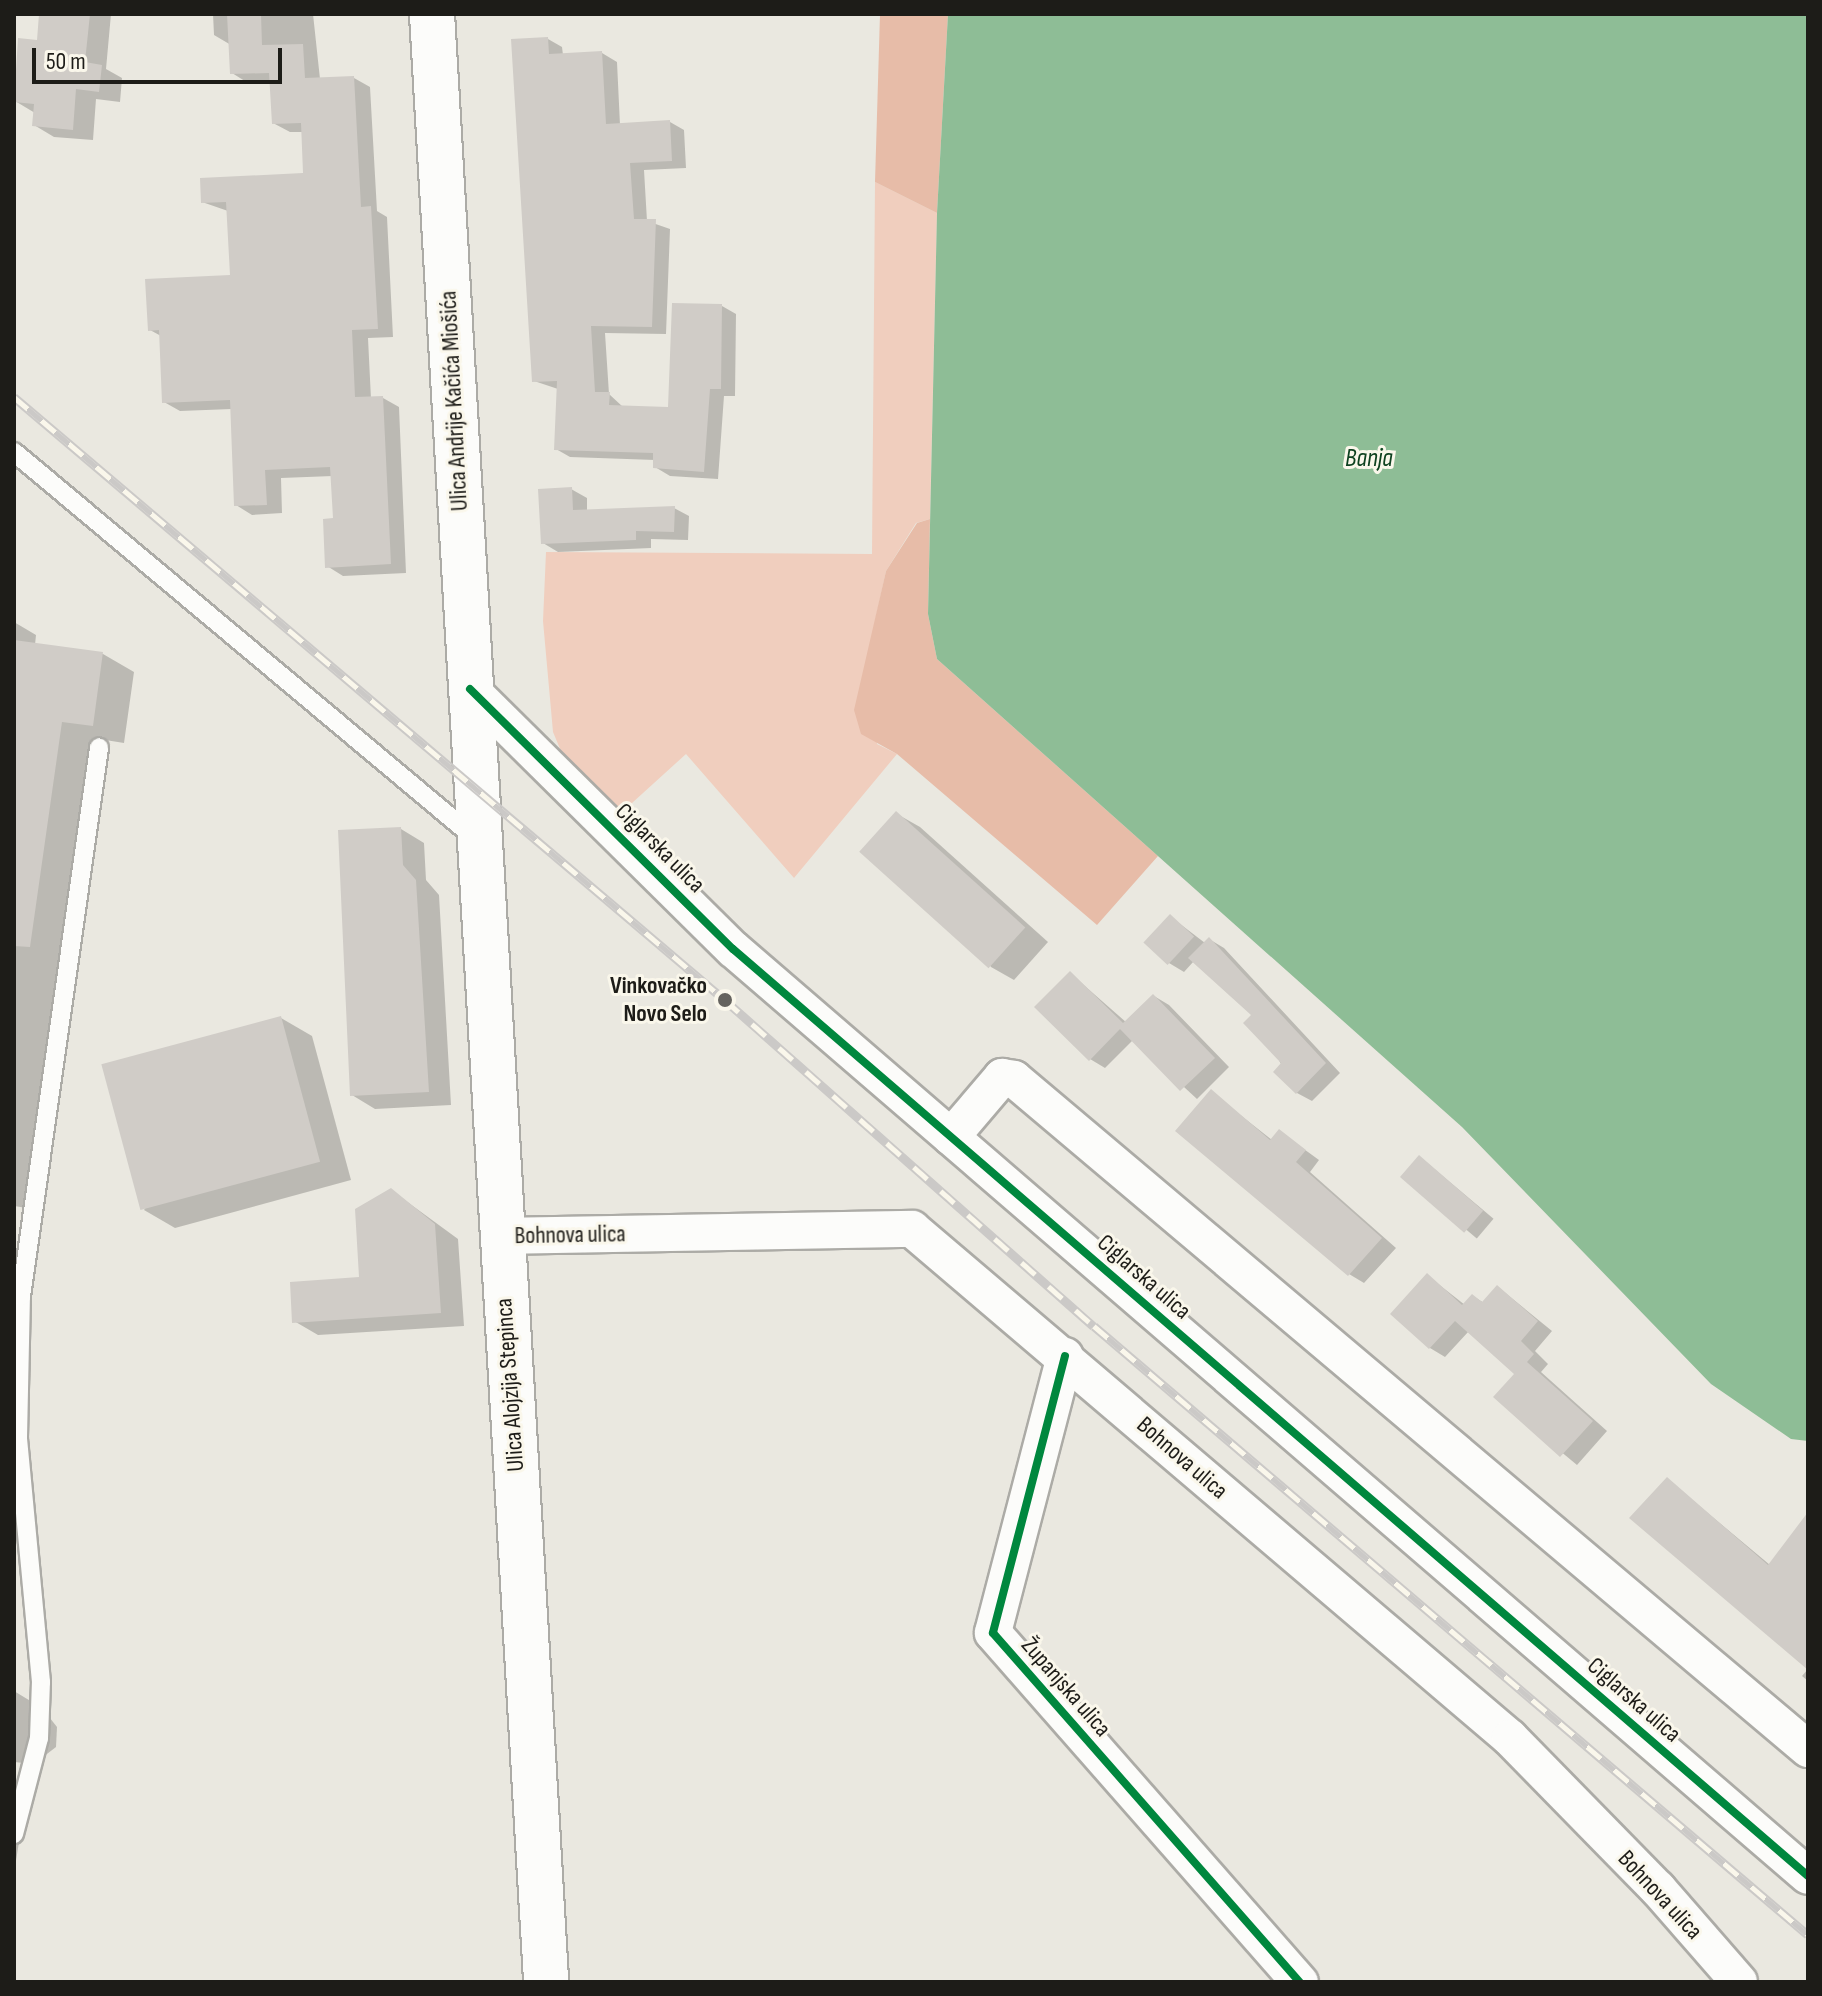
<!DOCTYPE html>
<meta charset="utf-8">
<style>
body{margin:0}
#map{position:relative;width:1822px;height:1996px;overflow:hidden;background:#eae8e0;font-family:"Sofia Sans Condensed",sans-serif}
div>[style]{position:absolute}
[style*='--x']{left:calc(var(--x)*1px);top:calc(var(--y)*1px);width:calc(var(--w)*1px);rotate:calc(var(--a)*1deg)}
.green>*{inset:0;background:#f0cebe}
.forest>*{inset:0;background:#e7bca8}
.water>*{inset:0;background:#8ebd96}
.shadow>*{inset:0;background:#0003;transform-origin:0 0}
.building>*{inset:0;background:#d0ccc7;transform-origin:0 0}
.roads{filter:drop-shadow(2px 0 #acaba6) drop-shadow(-2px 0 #acaba6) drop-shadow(0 2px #acaba6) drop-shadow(0 -2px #acaba6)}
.lane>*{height:18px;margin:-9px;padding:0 9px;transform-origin:9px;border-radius:9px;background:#fcfcfa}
.street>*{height:36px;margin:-18px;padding:0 18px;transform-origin:18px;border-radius:18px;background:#fcfcfa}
.secondary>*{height:44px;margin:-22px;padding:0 22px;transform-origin:22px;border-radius:22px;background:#fcfcfa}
.rail>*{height:9px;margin-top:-4.5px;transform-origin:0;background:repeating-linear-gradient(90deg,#faf7eb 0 18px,#cbc9c7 0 36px);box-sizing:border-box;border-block:2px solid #cbc9c7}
.cycleway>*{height:8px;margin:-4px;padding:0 4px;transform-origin:4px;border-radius:4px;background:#00873e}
.dots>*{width:22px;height:22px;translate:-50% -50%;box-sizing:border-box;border:4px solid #faf7eb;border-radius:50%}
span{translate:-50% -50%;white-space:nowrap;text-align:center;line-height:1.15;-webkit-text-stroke:6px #faf7eb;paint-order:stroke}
.street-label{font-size:24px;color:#1d1c18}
.poi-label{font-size:24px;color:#1d1c18;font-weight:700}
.right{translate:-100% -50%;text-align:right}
.water-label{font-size:26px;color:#0e4220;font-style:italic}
.frame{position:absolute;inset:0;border:16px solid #1d1c18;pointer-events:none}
.scale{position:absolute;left:32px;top:48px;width:250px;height:36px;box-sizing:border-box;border:4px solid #1d1c18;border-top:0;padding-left:10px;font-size:24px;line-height:28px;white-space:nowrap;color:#1d1c18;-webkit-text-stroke:6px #faf7eb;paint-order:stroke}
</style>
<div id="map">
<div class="green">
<div style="clip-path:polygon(875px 182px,937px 213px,930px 519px,916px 523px,886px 571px,872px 635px,877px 744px,897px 754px,794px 878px,686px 754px,610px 823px,571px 775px,553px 732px,543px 621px,546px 552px,872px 554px)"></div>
</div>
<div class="forest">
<div style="clip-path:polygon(880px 14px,948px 14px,937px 213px,875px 182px)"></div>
<div style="clip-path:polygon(930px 519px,928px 614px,937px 659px,1158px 856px,1097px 925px,897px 754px,861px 734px,854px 710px,886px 571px,917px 523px)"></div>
</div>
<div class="water">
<div style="clip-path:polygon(948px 14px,1808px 14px,1808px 1441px,1791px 1439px,1711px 1384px,1462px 1127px,937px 659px,928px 614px,937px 213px)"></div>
</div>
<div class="shadow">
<div style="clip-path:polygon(42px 14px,111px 14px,106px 69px,122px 78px,120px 102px,96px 99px,93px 140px,54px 137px,34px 125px,35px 113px,15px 101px,39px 42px)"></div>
<div style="clip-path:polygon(213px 14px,313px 14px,320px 79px,354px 78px,370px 87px,377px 211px,387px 217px,393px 337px,368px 338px,371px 399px,383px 398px,399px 407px,406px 573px,343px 576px,327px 566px,335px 520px,333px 476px,281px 478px,282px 513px,252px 515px,236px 505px,232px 409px,180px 411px,164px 402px,161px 336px,150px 330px,232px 277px,228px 211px,202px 202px,305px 175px,303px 132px,290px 132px,273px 123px,272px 82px,248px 83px,232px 73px,231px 45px,214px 35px)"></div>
<div style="clip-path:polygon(548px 39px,562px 47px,563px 55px,602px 53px,617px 62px,620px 125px,670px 122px,684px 130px,686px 168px,644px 170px,647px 221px,670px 229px,666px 334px,605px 333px,609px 394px,623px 407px,670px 409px,722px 306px,736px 314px,735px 396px,724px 396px,718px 479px,670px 476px,655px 467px,655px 460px,570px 457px,556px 449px,558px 389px,534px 381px)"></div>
<div style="clip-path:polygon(571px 489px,587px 498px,587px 512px,674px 508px,689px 516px,688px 540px,651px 539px,651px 548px,558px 552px,543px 543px)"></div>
<div style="clip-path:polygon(14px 622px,36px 635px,35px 645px,103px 654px,134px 672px,124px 743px,93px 738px,27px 1208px,14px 1206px)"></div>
<div style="clip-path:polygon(897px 814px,920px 827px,1048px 942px,1014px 980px,991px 967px)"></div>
<div style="clip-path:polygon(401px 829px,424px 843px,426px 880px,439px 895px,451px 1105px,375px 1109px,352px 1095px)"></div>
<div style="clip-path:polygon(1171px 917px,1205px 943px,1209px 939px,1224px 948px,1340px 1073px,1312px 1101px,1297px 1093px,1254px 1015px,1194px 961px,1184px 972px,1169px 963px)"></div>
<div style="clip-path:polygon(1070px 973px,1127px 1023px,1154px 996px,1169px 1005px,1229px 1067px,1197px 1099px,1133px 1040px,1105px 1068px,1090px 1059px)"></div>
<div style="clip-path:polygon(281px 1018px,312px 1036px,351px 1180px,175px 1228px,144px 1210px)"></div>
<div style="clip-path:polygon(1211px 1092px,1272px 1140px,1279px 1131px,1319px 1160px,1310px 1172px,1396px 1248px,1364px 1283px,1349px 1274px)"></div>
<div style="left:1420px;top:1157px;width:96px;height:26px;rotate:40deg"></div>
<div style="clip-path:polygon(391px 1190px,458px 1239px,464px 1326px,318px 1335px,294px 1321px,361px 1279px)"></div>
<div style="clip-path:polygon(1428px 1276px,1465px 1305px,1473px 1296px,1484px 1303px,1498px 1287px,1552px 1331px,1535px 1351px,1548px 1364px,1541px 1372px,1607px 1431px,1577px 1465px,1495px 1397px,1517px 1374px,1469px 1331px,1445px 1357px,1430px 1348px)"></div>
<div style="clip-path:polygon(1667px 1479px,1770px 1565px,1808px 1515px,1808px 1667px)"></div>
<div style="clip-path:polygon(1808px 1669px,1808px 1681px,1802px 1676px)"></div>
<div style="clip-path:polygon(14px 1691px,42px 1708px,57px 1727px,56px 1747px,34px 1764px,14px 1762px)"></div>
<div style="clip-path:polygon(14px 1833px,20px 1836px,14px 1873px)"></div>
</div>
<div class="building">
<div style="clip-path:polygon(39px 14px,90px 14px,85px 62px,102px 65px,99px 92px,76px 89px,73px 130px,32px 126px,34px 104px,14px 102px,18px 38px,37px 40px)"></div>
<div style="clip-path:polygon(227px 14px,261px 14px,262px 45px,303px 44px,305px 78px,354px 76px,361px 207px,371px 206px,378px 329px,352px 330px,355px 397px,383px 396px,391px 564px,325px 568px,323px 519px,333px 518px,330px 467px,265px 470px,267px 505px,234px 506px,230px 400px,162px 403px,159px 330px,148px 331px,145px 279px,230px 275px,226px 202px,201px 203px,200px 178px,303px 173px,301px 123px,272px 124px,269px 73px,230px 74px)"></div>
<div style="clip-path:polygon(548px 37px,549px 54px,602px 51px,606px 124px,670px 120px,672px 161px,630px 163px,634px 219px,656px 219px,652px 327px,591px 326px,595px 392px,610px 392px,609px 405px,668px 407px,672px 303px,722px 304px,721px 389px,710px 389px,704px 472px,653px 468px,653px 453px,554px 450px,557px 381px,532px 382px,511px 39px)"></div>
<div style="clip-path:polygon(572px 487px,573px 510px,675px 506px,674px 532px,636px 531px,636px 540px,541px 544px,538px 489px)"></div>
<div style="clip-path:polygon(14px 640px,103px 652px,93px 726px,62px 722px,30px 947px,14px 946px)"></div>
<div style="left:896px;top:811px;width:174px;height:55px;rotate:42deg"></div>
<div style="clip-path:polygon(401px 827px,403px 865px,416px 880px,429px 1092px,350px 1096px,338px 830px)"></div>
<div style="left:1170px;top:914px;width:33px;height:39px;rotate:43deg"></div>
<div style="clip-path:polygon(1209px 937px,1326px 1063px,1296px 1094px,1273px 1072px,1281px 1063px,1243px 1023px,1251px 1015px,1188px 958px)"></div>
<div style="clip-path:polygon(1070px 971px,1123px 1023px,1153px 994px,1215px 1058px,1180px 1091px,1120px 1029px,1089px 1061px,1034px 1007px)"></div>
<div style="left:281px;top:1016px;width:151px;height:186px;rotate:75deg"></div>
<div style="clip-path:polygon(1211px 1089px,1270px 1140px,1279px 1129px,1306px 1150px,1296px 1162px,1382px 1238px,1348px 1276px,1175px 1131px)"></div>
<div style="left:1419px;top:1155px;width:85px;height:29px;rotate:41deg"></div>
<div style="clip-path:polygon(391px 1188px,435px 1224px,441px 1313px,292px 1323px,290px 1282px,359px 1277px,355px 1209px)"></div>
<div style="clip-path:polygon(1427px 1273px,1462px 1305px,1472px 1294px,1482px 1302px,1497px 1285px,1538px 1321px,1521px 1341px,1534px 1354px,1527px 1362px,1593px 1421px,1560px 1457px,1493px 1397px,1514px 1374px,1455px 1321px,1429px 1349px,1390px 1314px)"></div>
<div style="clip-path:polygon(1667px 1477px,1768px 1565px,1808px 1512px,1808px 1670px,1629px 1518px)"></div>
</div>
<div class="roads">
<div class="lane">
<div style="--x:14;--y:452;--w:601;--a:39.94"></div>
<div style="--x:14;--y:1834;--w:99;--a:-75.4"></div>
<div style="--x:39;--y:1738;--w:56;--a:-88"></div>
<div style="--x:41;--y:1682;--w:246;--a:-95.4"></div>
<div style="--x:18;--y:1437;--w:141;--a:-88.8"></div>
<div style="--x:21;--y:1296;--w:554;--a:-81.9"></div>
</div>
<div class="street">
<div style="--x:470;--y:689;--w:370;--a:44.7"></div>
<div style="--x:733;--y:949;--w:1419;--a:40.77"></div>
<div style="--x:951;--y:1137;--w:79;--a:-49.6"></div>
<div style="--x:1002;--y:1077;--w:12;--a:9"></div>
<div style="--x:1014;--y:1079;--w:1039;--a:40.16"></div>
<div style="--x:501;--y:1236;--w:411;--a:-1"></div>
<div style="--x:912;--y:1229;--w:785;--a:40.4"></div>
<div style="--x:1510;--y:1738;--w:211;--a:45.6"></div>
<div style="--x:1658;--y:1889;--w:123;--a:48.9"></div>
<div style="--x:1065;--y:1356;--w:286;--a:104.6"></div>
<div style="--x:993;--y:1633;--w:465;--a:48.7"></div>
</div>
<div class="secondary">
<div style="--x:432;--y:14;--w:1971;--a:86.68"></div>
</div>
</div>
<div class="rail">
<div style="--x:14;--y:397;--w:932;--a:40.3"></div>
<div style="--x:725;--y:1000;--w:492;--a:41.5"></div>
<div style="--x:1094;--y:1326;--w:938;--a:40.46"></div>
</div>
<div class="cycleway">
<div style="--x:470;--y:689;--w:370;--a:44.7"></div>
<div style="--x:733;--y:949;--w:1419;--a:40.77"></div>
<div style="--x:1065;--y:1356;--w:286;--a:104.6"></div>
<div style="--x:993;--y:1633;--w:465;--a:48.7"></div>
</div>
<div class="dots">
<div style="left:725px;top:1000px;background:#65635e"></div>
</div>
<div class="street-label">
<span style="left:454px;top:401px;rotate:-93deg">Ulica Andrije Kačića Miošića</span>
<span style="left:660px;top:848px;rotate:45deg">Ciglarska ulica</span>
<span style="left:570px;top:1235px;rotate:-1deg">Bohnova ulica</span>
<span style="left:1144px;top:1277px;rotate:41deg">Ciglarska ulica</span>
<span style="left:510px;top:1385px;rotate:-94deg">Ulica Alojzija Stepinca</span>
<span style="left:1182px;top:1458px;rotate:41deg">Bohnova ulica</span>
<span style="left:1066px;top:1687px;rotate:49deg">Županjska ulica</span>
<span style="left:1634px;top:1700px;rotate:41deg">Ciglarska ulica</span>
<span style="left:1660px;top:1895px;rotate:47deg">Bohnova ulica</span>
</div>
<div class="poi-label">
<span class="right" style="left:707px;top:1000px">Vinkovačko<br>Novo Selo</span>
</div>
<div class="water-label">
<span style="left:1369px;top:459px">Banja</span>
</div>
<div class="frame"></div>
<div class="scale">50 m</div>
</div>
